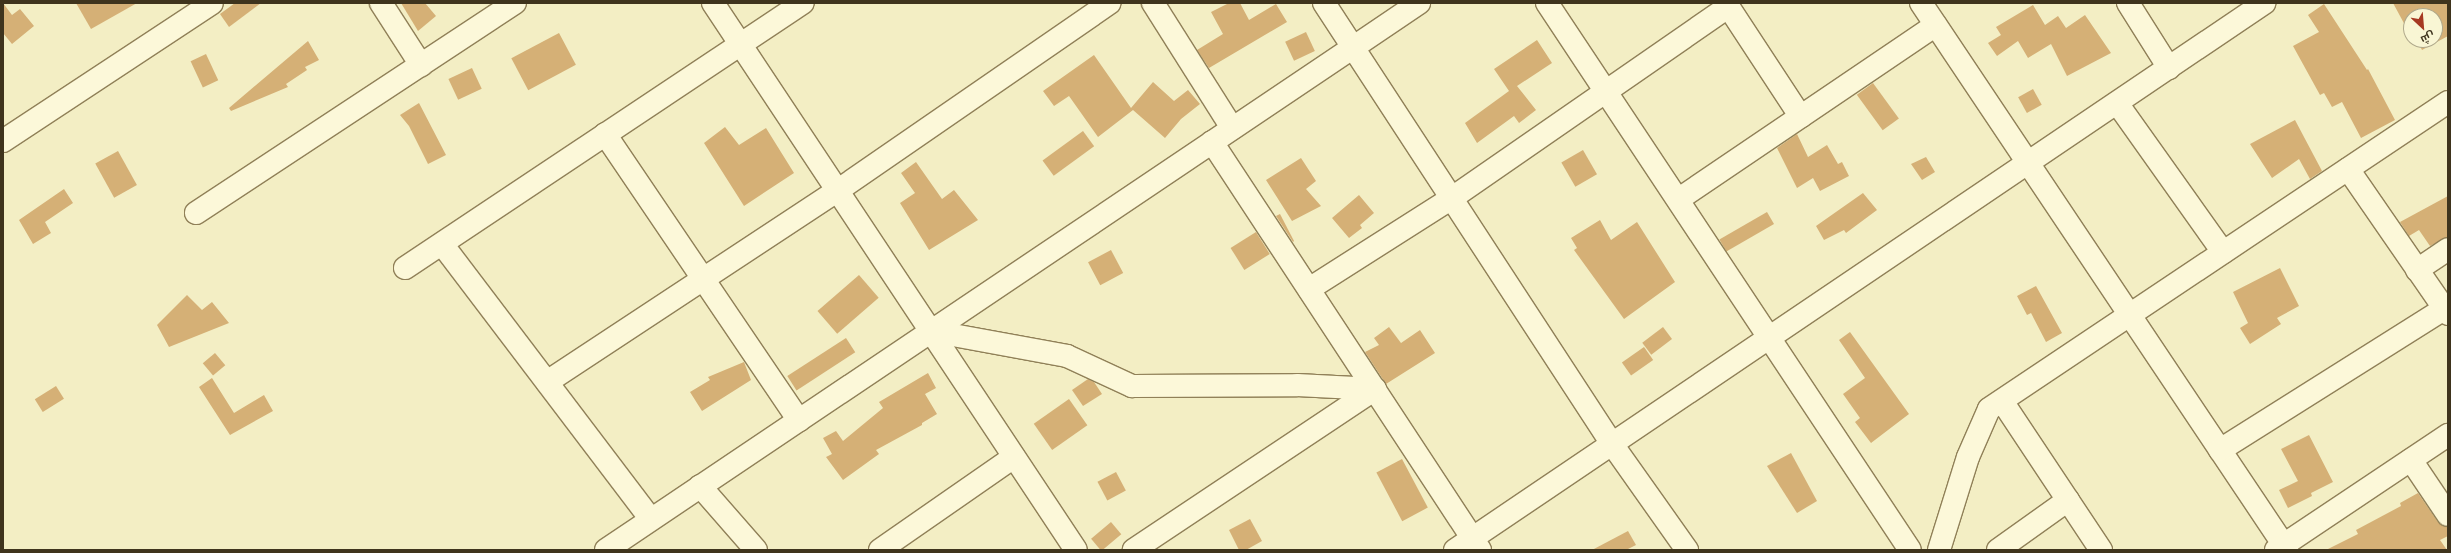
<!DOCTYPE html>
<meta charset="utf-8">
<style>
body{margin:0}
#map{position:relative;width:2451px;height:553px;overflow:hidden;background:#f3eec4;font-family:Merriweather,Cairo,serif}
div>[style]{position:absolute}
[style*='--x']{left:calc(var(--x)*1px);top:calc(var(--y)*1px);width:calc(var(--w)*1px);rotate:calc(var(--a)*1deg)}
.building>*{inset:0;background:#d5b076;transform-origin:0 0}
.roads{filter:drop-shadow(1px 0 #908058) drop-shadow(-1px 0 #908058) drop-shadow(0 1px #908058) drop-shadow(0 -1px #908058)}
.minor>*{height:22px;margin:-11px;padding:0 11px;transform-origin:11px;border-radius:11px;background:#fcf8d9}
span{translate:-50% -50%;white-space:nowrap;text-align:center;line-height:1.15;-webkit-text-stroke:3.5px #f9f6d4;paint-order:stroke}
.frame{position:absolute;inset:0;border:4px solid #3f341d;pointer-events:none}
.north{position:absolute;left:2403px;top:8px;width:40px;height:40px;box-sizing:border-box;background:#f9f6d4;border:1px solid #afa88b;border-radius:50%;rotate:154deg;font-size:11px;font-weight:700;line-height:16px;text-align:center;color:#3f341d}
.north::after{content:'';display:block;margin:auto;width:14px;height:18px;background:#a63921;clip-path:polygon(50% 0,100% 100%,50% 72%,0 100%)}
</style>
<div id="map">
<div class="building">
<div style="clip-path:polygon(3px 3px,12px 15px,20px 9px,34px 26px,12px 44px,3px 33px)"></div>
<div style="clip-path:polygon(76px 3px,137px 3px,91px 29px)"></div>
<div style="clip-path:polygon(235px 3px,261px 3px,229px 27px,220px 14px)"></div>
<div style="clip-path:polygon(401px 3px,425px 3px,436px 16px,418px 31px)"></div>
<div style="clip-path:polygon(1229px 3px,1240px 3px,1249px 20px,1276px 4px,1287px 22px,1209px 68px,1197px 50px,1223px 34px,1211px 12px)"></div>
<div style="clip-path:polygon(2393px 3px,2448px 3px,2448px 36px,2422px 50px,2417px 40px,2435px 40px,2435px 16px,2411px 16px,2411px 30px,2409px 26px,2406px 27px)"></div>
<div style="clip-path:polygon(2324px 4px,2367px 70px,2368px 69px,2395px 120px,2361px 138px,2342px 102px,2332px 107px,2324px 93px,2320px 95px,2293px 46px,2319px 32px,2308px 15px)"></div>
<div style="clip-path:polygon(2033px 5px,2045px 25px,2058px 16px,2066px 28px,2085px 15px,2111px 53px,2067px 76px,2051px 44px,2028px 58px,2018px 41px,1997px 56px,1988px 43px,2001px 35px,1996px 27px)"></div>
<div style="left:1306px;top:32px;width:21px;height:23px;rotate:65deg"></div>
<div style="left:559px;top:33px;width:36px;height:54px;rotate:62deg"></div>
<div style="clip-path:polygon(1537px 40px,1552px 63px,1517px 86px,1536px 110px,1519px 123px,1514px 116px,1477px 143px,1465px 123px,1509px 91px,1494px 69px)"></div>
<div style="clip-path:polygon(308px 41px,319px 60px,305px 67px,307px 70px,286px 84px,288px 87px,231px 111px,229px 108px)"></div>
<div style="left:206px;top:54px;width:29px;height:17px;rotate:65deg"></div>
<div style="clip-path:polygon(1094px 55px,1131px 108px,1153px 82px,1174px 101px,1188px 90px,1200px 104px,1181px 119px,1165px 138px,1133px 110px,1098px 137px,1069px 96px,1054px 106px,1043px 91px)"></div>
<div style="left:472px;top:68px;width:23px;height:26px;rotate:65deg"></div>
<div style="left:1873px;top:83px;width:44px;height:20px;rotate:54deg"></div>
<div style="left:2033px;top:89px;width:18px;height:17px;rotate:61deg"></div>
<div style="clip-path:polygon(419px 103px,446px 155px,428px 164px,409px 126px,400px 115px)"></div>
<div style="clip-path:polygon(2295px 120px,2322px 171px,2310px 179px,2299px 159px,2272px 178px,2250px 144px)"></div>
<div style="clip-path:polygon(725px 127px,739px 145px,766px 128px,794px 173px,744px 206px,704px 143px)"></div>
<div style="left:1083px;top:131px;width:19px;height:50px;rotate:54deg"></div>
<div style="clip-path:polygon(1797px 134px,1808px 157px,1827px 145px,1838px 164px,1842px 162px,1849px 176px,1820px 191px,1813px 178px,1797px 188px,1777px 148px)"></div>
<div style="left:1583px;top:150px;width:28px;height:25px;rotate:60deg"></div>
<div style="left:118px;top:151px;width:39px;height:26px;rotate:61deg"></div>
<div style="clip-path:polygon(1926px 157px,1935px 172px,1922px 180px,1911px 164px)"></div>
<div style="clip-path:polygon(1301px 158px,1316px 181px,1306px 189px,1321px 206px,1292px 221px,1266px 180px)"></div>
<div style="clip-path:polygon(916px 162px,942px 199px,954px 190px,978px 220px,929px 250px,900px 203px,915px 193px,901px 173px)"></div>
<div style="clip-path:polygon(64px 189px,73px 203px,45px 222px,51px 233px,33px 244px,19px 220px)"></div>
<div style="clip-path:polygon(1863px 193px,1877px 210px,1846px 233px,1844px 230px,1824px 240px,1816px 226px)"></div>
<div style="clip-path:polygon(1359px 195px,1374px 213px,1360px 225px,1362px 228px,1349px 238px,1332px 218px)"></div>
<div style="clip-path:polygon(2448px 196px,2448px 237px,2430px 246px,2419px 230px,2409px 236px,2400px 222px)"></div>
<div style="left:1767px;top:212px;width:14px;height:55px;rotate:60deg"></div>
<div style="clip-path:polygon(1280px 214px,1294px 241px,1293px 242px,1276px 216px)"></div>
<div style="clip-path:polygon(1600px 220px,1611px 240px,1637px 222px,1675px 282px,1624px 319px,1574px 250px,1577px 248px,1571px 238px)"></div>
<div style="left:1256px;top:232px;width:26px;height:30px;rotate:58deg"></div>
<div style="left:1111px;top:250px;width:26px;height:26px;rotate:62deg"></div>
<div style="clip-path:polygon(2280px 268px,2299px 306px,2277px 318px,2281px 324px,2250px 344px,2240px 328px,2248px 323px,2233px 292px)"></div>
<div style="left:859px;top:275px;width:30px;height:55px;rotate:49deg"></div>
<div style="clip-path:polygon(2036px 286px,2062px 333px,2046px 342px,2031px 313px,2027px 315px,2017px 296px)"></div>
<div style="clip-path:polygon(187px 295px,202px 310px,212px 302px,229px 323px,169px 347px,157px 325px)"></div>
<div style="clip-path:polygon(1389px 327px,1401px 343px,1420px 330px,1435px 353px,1386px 384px,1365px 352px,1379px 345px,1374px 338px)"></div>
<div style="left:1663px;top:327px;width:15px;height:26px;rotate:53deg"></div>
<div style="clip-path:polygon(1850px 332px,1909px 414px,1871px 443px,1855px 422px,1860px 418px,1843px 394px,1865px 378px,1839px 340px)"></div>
<div style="left:846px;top:338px;width:17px;height:70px;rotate:57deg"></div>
<div style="left:1644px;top:347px;width:16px;height:27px;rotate:55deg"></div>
<div style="left:215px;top:353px;width:16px;height:16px;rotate:50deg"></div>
<div style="clip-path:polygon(744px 362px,751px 380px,702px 411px,690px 392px,710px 380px,708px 377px)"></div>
<div style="clip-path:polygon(928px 373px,936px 388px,925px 394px,937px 414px,922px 423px,922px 425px,876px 450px,879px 454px,843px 480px,826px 457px,832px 454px,823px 438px,836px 431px,843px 441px,883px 408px,879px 402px)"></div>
<div style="clip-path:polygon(212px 378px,234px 413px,264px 395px,273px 411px,230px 435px,199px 387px)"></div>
<div style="clip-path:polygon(1088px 379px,1094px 382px,1102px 394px,1083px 406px,1072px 390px)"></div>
<div style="left:56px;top:386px;width:15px;height:25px;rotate:58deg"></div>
<div style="left:1069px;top:399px;width:32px;height:43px;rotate:55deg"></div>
<div style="clip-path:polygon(2309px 435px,2333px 482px,2311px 493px,2312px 496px,2288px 508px,2279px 490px,2298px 481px,2281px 449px)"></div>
<div style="clip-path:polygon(1791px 453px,1817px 501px,1797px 513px,1767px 466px)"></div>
<div style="left:1402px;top:459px;width:55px;height:29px;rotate:62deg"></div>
<div style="left:1116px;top:472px;width:21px;height:21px;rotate:62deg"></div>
<div style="clip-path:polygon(2418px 493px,2438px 522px,2448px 527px,2448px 536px,2440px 540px,2447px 550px,2326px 550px,2358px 534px,2356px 530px,2401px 506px,2400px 503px)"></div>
<div style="clip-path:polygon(1250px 519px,1262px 541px,1246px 550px,1239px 550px,1229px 530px)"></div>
<div style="left:1111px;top:522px;width:16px;height:26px;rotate:50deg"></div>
<div style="clip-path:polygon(1628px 531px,1636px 545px,1626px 550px,1592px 550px)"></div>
</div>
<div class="roads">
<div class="minor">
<div style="--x:381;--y:3;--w:74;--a:57.2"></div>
<div style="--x:713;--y:3;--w:656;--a:56.43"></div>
<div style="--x:1153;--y:3;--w:148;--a:57.7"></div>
<div style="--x:1324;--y:3;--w:527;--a:56.85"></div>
<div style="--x:1612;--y:444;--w:130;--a:54.7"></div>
<div style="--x:1547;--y:3;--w:656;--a:56.43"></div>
<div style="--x:1726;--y:3;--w:136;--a:56.7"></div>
<div style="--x:1921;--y:3;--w:658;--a:56.21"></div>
<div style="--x:2128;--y:3;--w:77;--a:57.8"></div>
<div style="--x:2117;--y:103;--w:183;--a:54.6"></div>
<div style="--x:605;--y:134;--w:346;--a:55.9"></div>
<div style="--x:3;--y:141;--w:250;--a:-33.4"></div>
<div style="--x:1212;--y:142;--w:488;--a:56.7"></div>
<div style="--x:2348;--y:169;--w:176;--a:55.4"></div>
<div style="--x:1679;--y:199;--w:310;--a:-34.1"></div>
<div style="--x:196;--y:213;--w:382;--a:-33.4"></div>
<div style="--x:442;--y:244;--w:345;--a:52.8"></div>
<div style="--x:405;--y:268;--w:478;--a:-33.7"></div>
<div style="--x:2417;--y:270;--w:37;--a:-34"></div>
<div style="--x:1309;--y:289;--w:169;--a:-32.5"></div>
<div style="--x:1452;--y:198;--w:336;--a:-34.7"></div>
<div style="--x:931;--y:331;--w:138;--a:10.4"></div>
<div style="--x:1067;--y:356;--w:72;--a:24.8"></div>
<div style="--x:1132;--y:386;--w:165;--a:-0.3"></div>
<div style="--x:1297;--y:385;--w:78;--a:2.9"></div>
<div style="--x:1375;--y:389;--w:290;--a:146.3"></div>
<div style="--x:547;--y:382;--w:347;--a:-33.4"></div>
<div style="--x:837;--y:191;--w:331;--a:-34.6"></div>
<div style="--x:2002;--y:401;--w:179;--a:56.4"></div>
<div style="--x:2220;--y:450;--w:265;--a:-32.2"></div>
<div style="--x:2411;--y:460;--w:66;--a:56.1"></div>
<div style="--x:700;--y:486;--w:85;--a:48.8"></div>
<div style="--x:606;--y:550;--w:980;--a:-33.93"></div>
<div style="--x:880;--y:550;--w:163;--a:-34.8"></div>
<div style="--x:1455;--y:550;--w:977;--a:-34.06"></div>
<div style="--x:1939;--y:550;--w:97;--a:-72.7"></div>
<div style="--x:1968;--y:457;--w:52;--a:-66.4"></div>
<div style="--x:1989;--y:409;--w:552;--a:-33.78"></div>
<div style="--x:1998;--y:550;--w:86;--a:-35.5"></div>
<div style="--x:2276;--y:550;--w:207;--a:-33.8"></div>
</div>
</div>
<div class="frame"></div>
<div class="north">ش</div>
</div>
